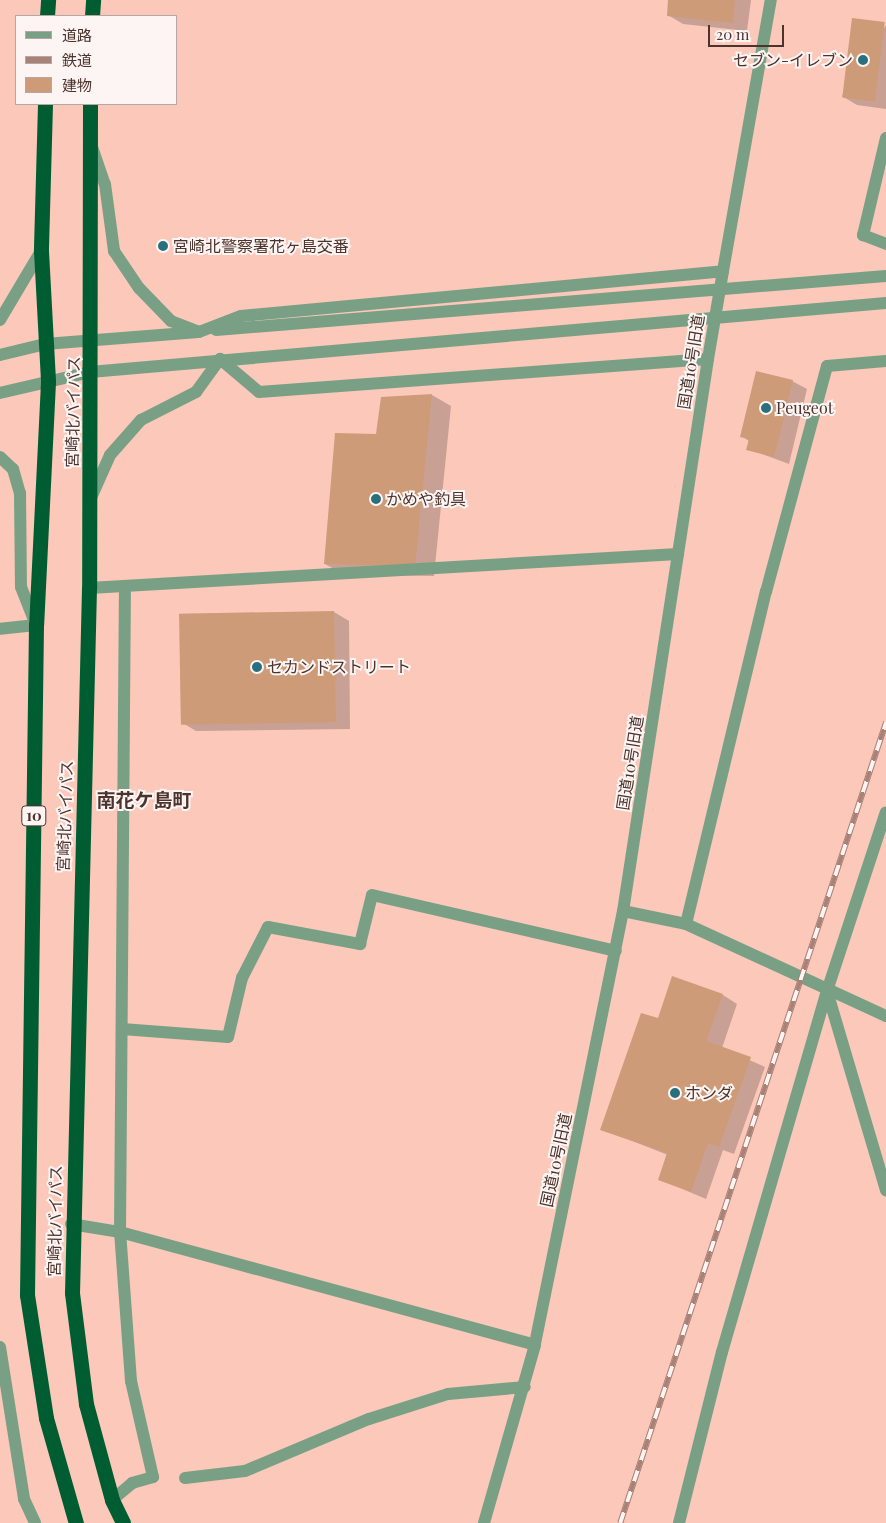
<!DOCTYPE html>
<meta charset="utf-8">
<style>
body{margin:0}
#map{position:relative;width:886px;height:1523px;overflow:hidden;background:#fbc8ba;font-family:"Playfair Display","Noto Sans JP",serif}
div>[style]{position:absolute}
[style*='--x']{left:calc(var(--x)*1px);top:calc(var(--y)*1px);width:calc(var(--w)*1px);rotate:calc(var(--a)*1deg)}
.shadow>*{inset:0;background:#0003}
.building>*{inset:0;background:#ce9b78;transform-origin:0 0}
.minor>*{height:12px;margin:-6px;padding:0 6px;transform-origin:6px;border-radius:6px;background:#79a085}
.highway>*{height:15px;margin:-7.5px;padding:0 7.5px;transform-origin:7.5px;border-radius:7.5px;background:#005d32}
.rail>*{height:5.5px;margin-top:-2.75px;transform-origin:0;background:repeating-linear-gradient(90deg,#fcf5f3 0 11px,#a88177 0 22px);box-sizing:border-box;border-block:1px solid #a88177}
.minor-bridge>*{height:12px;margin:-6px;padding:0 6px;transform-origin:6px;border-radius:6px;background:#79a085}
.dots>*{width:14px;height:14px;translate:-50% -50%;box-sizing:border-box;border:2px solid #fcf5f3;border-radius:50%}
span{translate:-50% -50%;white-space:nowrap;text-align:center;line-height:1.15;-webkit-text-stroke:4px #fcf5f3;paint-order:stroke}
.shield-label span{padding:1px 4px;background:#fcf5f3;border:1px solid;border-radius:4px;-webkit-text-stroke-width:0}
.shield-label{font-size:15px;color:#4d332d;font-weight:700}
.poi-label{font-size:16px;color:#4d332d}
.right{translate:-100% -50%;text-align:right}
.left{translate:0 -50%;text-align:left}
.street-label{font-size:16px;color:#4d332d}
.quarter-label{font-size:19px;color:#4d332d;font-weight:700}
.legend{position:absolute;left:15px;top:15px;width:162px;height:90px;box-sizing:border-box;background:#fcf5f3;border:1px solid #b6a7a4;margin:0;padding:6px 9px;list-style:none;font-size:15px;color:#4d332d}
.legend li{display:flex;align-items:center;gap:10px;height:25px}
.legend b{width:25px;border:1px solid #b6a7a4}
.scale{position:absolute;left:708px;top:25px;width:76px;height:22px;box-sizing:border-box;border:2px solid #4d332d;border-top:0;padding-left:6px;font-size:15px;line-height:18px;white-space:nowrap;color:#4d332d;-webkit-text-stroke:4px #fcf5f3;paint-order:stroke}
</style>
<div id="map">
<div class="shadow">
<div style="clip-path:polygon(669px 0,751px 0,747px 31px,683px 24px,668px 15px)"></div>
<div style="clip-path:polygon(886px 25px,886px 109px,857px 105px,842px 96px)"></div>
<div style="clip-path:polygon(792px 381px,807px 389px,789px 464px,748px 449px,749px 441px,741px 436px)"></div>
<div style="clip-path:polygon(432px 395px,451px 406px,434px 576px,345px 575px,325px 564px,377px 436px)"></div>
<div style="clip-path:polygon(334px 612px,349px 621px,350px 729px,196px 731px,181px 722px,180px 614px)"></div>
<div style="clip-path:polygon(723px 995px,737px 1004px,722px 1048px,765px 1067px,734px 1154px,723px 1150px,706px 1199px,659px 1179px,668px 1155px,602px 1129px,658px 1020px)"></div>
</div>
<div class="building">
<div style="clip-path:polygon(668px 0,735px 0,733px 23px,667px 16px)"></div>
<div style="left:852px;top:18px;width:33px;height:80px;rotate:7deg"></div>
<div style="clip-path:polygon(756px 371px,793px 380px,774px 457px,746px 450px,749px 439px,740px 437px)"></div>
<div style="clip-path:polygon(432px 394px,415px 566px,324px 564px,335px 433px,376px 434px,381px 397px)"></div>
<div style="left:334px;top:611px;width:111px;height:155px;rotate:89deg"></div>
<div style="clip-path:polygon(672px 976px,723px 994px,706px 1041px,751px 1057px,719px 1147px,708px 1143px,691px 1192px,658px 1180px,667px 1153px,600px 1130px,641px 1013px,658px 1018px)"></div>
</div>
<div class="minor">
<div style="--x:886;--y:138;--w:100;--a:103.3"></div>
<div style="--x:863;--y:235;--w:25;--a:21"></div>
<div style="--x:92;--y:147;--w:39;--a:71"></div>
<div style="--x:105;--y:184;--w:68;--a:82.3"></div>
<div style="--x:114;--y:251;--w:45;--a:56"></div>
<div style="--x:139;--y:288;--w:46;--a:45.9"></div>
<div style="--x:171;--y:321;--w:30;--a:21"></div>
<div style="--x:199;--y:332;--w:45;--a:-20.9"></div>
<div style="--x:241;--y:316;--w:484;--a:-5.3"></div>
<div style="--x:723;--y:271;--w:275;--a:-80"></div>
<div style="--x:0;--y:320;--w:80;--a:-59.3"></div>
<div style="--x:216;--y:330;--w:672;--a:-4.61"></div>
<div style="--x:0;--y:355;--w:46;--a:-13.7"></div>
<div style="--x:45;--y:344;--w:151;--a:-4.5"></div>
<div style="--x:0;--y:393;--w:92;--a:-13.1"></div>
<div style="--x:90;--y:372;--w:799;--a:-4.95"></div>
<div style="--x:0;--y:457;--w:18;--a:43"></div>
<div style="--x:13;--y:469;--w:25;--a:74"></div>
<div style="--x:20;--y:493;--w:94;--a:89.4"></div>
<div style="--x:21;--y:587;--w:41;--a:68.5"></div>
<div style="--x:36;--y:625;--w:36;--a:174"></div>
<div style="--x:90;--y:500;--w:49;--a:-66"></div>
<div style="--x:110;--y:455;--w:47;--a:-48.5"></div>
<div style="--x:141;--y:420;--w:62;--a:-27"></div>
<div style="--x:196;--y:392;--w:41;--a:-54"></div>
<div style="--x:220;--y:359;--w:51;--a:40.2"></div>
<div style="--x:259;--y:392;--w:450;--a:-4.2"></div>
<div style="--x:708;--y:359;--w:559;--a:98.75"></div>
<div style="--x:623;--y:911;--w:443;--a:101.5"></div>
<div style="--x:535;--y:1345;--w:185;--a:106"></div>
<div style="--x:89;--y:588;--w:590;--a:-3.3"></div>
<div style="--x:623;--y:911;--w:64;--a:11.7"></div>
<div style="--x:686;--y:924;--w:220;--a:24.7"></div>
<div style="--x:686;--y:924;--w:342;--a:-76.5"></div>
<div style="--x:766;--y:592;--w:234;--a:-74.9"></div>
<div style="--x:827;--y:366;--w:59;--a:-4.8"></div>
<div style="--x:827;--y:991;--w:208;--a:73.5"></div>
<div style="--x:122;--y:1029;--w:106;--a:4.3"></div>
<div style="--x:228;--y:1037;--w:61;--a:-76.7"></div>
<div style="--x:242;--y:978;--w:57;--a:-63"></div>
<div style="--x:268;--y:927;--w:94;--a:10.5"></div>
<div style="--x:360;--y:944;--w:50;--a:-76.2"></div>
<div style="--x:372;--y:895;--w:250;--a:12.9"></div>
<div style="--x:71;--y:1224;--w:50;--a:9.3"></div>
<div style="--x:120;--y:1232;--w:430;--a:15.2"></div>
<div style="--x:0;--y:1347;--w:154;--a:81"></div>
<div style="--x:24;--y:1499;--w:26;--a:65"></div>
<div style="--x:185;--y:1478;--w:60;--a:-6.7"></div>
<div style="--x:245;--y:1471;--w:134;--a:-22.8"></div>
<div style="--x:369;--y:1419;--w:83;--a:-17.6"></div>
<div style="--x:448;--y:1394;--w:77;--a:-5.2"></div>
<div style="--x:112;--y:1500;--w:26;--a:-40"></div>
<div style="--x:132;--y:1483;--w:22;--a:-16"></div>
<div style="--x:153;--y:1477;--w:98;--a:-102.9"></div>
<div style="--x:131;--y:1381;--w:149;--a:-94.2"></div>
<div style="--x:120;--y:1232;--w:646;--a:-89.56"></div>
<div style="--x:679;--y:1523;--w:176;--a:-75.9"></div>
<div style="--x:722;--y:1352;--w:376;--a:-73.8"></div>
<div style="--x:827;--y:991;--w:188;--a:-71.8"></div>
</div>
<div class="highway">
<div style="--x:47;--y:16;--w:16;--a:-86"></div>
<div style="--x:92;--y:16;--w:16;--a:-86"></div>
<div style="--x:45;--y:104;--w:147;--a:91.6"></div>
<div style="--x:41;--y:251;--w:131;--a:86.9"></div>
<div style="--x:48;--y:382;--w:243;--a:92.8"></div>
<div style="--x:36;--y:625;--w:670;--a:90.77"></div>
<div style="--x:27;--y:1295;--w:124;--a:81.2"></div>
<div style="--x:46;--y:1418;--w:109;--a:74.1"></div>
<div style="--x:90;--y:104;--w:484;--a:90.1"></div>
<div style="--x:89;--y:588;--w:705;--a:91.38"></div>
<div style="--x:72;--y:1293;--w:112;--a:82.8"></div>
<div style="--x:86;--y:1404;--w:99;--a:74.8"></div>
<div style="--x:112;--y:1500;--w:25;--a:64"></div>
</div>
<div class="rail">
<div style="--x:620;--y:1523;--w:844;--a:-71.63"></div>
</div>
<div class="minor-bridge">
<div style="--x:708;--y:359;--w:89;--a:-80.3"></div>
</div>
<div class="dots">
<div style="left:863px;top:60px;background:#2a6f7e"></div>
<div style="left:163px;top:246px;background:#2a6f7e"></div>
<div style="left:766px;top:408px;background:#2a6f7e"></div>
<div style="left:376px;top:499px;background:#2a6f7e"></div>
<div style="left:257px;top:667px;background:#2a6f7e"></div>
<div style="left:675px;top:1093px;background:#2a6f7e"></div>
</div>
<div class="shield-label">
<span style="left:34px;top:816px">10</span>
</div>
<div class="poi-label">
<span class="right" style="left:853px;top:60px">セブン-イレブン</span>
<span class="left" style="left:173px;top:246px">宮崎北警察署花ヶ島交番</span>
<span class="left" style="left:776px;top:408px">Peugeot</span>
<span class="left" style="left:386px;top:499px">かめや釣具</span>
<span class="left" style="left:267px;top:667px">セカンドストリート</span>
<span class="left" style="left:685px;top:1093px">ホンダ</span>
</div>
<div class="street-label">
<span style="left:691px;top:362px;rotate:-81deg">国道10号旧道</span>
<span style="left:73px;top:412px;rotate:-89deg">宮崎北バイパス</span>
<span style="left:630px;top:763px;rotate:-81deg">国道10号旧道</span>
<span style="left:65px;top:816px;rotate:-88deg">宮崎北バイパス</span>
<span style="left:556px;top:1160px;rotate:-78deg">国道10号旧道</span>
<span style="left:55px;top:1221px;rotate:-89deg">宮崎北バイパス</span>
</div>
<div class="quarter-label">
<span style="left:144px;top:800px">南花ケ島町</span>
</div>
<ul class="legend">
<li><b style="height:6px;background:#79a085"></b>道路</li>
<li><b style="height:6px;background:#a88177"></b>鉄道</li>
<li><b style="height:14px;background:#ce9b78"></b>建物</li>
</ul>
<div class="scale">20 m</div>
</div>
